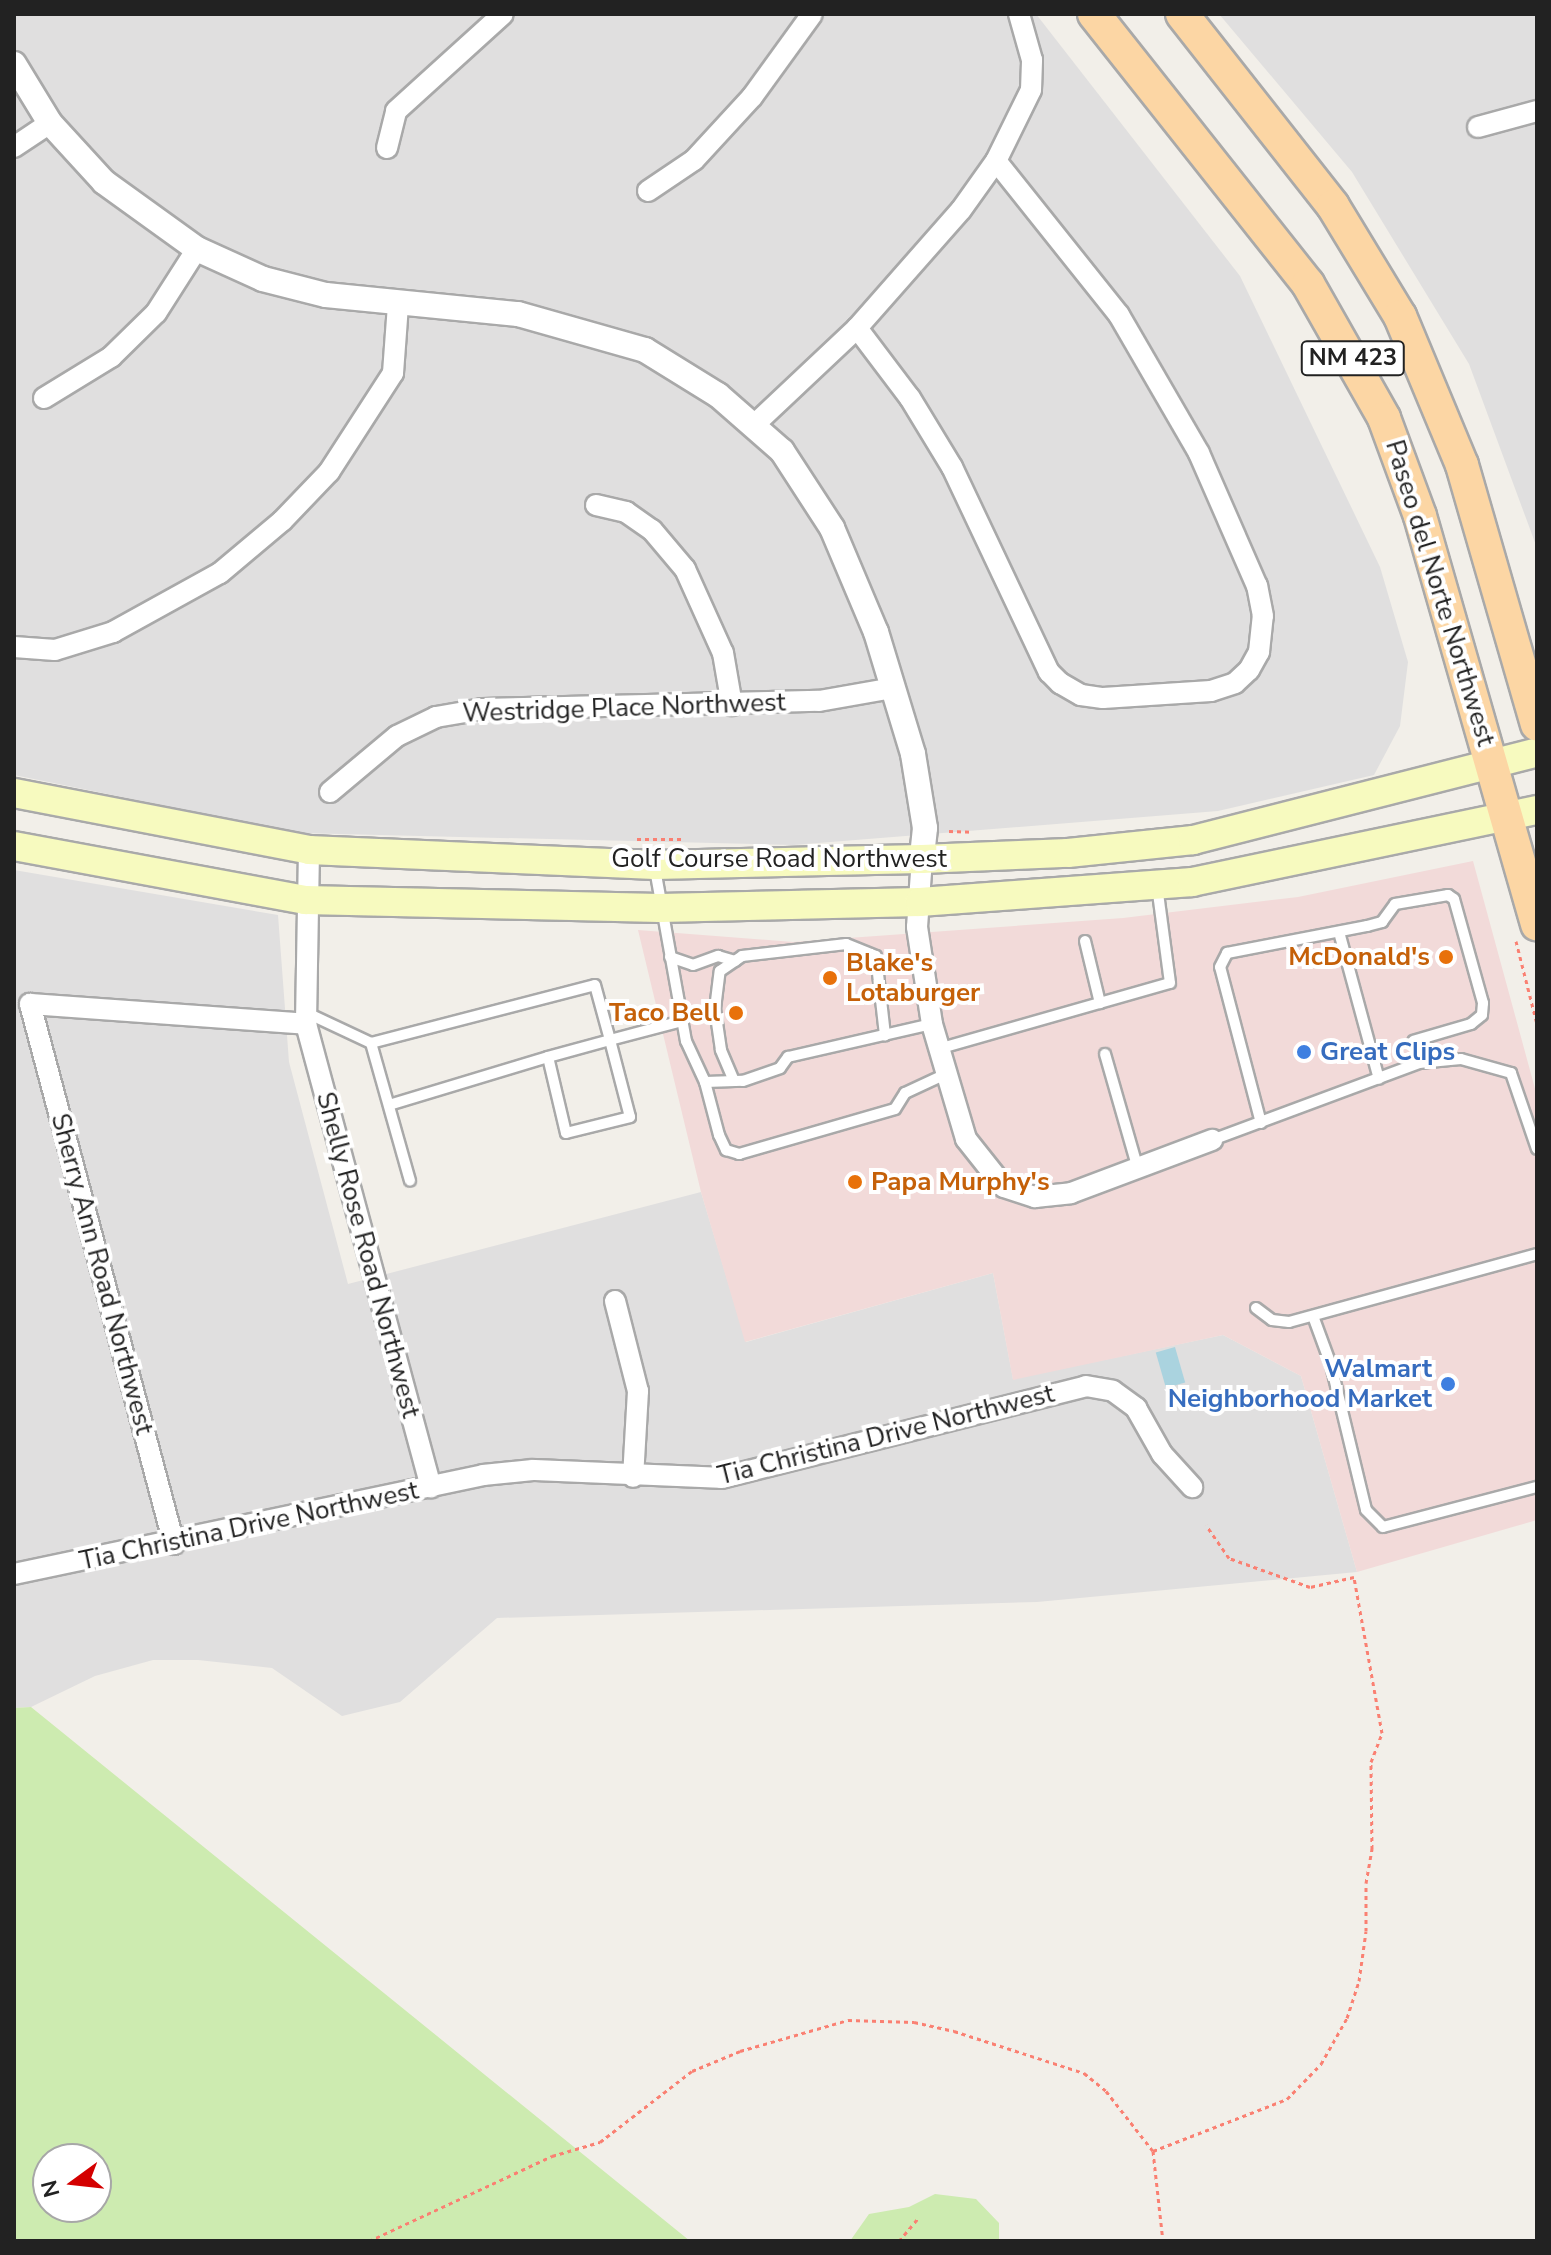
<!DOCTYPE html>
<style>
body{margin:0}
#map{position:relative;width:1551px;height:2255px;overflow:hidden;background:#f2efe9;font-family:"Nunito Sans",sans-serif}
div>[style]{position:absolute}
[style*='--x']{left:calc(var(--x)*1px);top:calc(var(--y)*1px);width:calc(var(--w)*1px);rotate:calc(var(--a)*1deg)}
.residential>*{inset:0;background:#e0dfdf}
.commercial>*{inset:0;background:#f2dad9}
.grass>*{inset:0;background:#cdebb0}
.water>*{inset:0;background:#aad3df;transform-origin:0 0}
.path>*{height:3px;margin-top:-1.5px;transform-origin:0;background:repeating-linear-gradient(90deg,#fa8072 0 4px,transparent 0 8px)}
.roads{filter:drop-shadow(2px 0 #a9a9a9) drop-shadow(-2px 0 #a9a9a9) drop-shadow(0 2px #a9a9a9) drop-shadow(0 -2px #a9a9a9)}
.service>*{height:10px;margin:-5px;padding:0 5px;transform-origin:5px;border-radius:5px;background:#fff}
.minor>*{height:20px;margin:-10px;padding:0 10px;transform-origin:10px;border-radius:10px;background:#fff}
.tertiary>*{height:24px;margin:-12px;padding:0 12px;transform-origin:12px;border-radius:12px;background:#fff}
.secondary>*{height:28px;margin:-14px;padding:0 14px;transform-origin:14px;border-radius:14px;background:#f7fabf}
.primary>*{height:32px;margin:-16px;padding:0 16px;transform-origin:16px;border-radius:16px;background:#fcd6a4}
.dots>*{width:22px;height:22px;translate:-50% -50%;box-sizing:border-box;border:4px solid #fff;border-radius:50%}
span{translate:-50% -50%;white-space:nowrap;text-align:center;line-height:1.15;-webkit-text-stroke:8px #fff;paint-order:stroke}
.shield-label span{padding:2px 6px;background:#fff;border:2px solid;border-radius:6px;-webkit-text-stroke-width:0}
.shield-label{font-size:24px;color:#222;font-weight:700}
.street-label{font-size:26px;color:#222}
.food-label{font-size:26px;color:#c56008;font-weight:700}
.right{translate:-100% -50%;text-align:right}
.left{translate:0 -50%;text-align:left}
.shop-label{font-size:26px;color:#366cbe;font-weight:700}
.frame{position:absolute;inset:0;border:16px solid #222;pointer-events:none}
.north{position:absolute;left:32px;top:2143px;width:80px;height:80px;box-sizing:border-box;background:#fff;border:2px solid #a7a7a7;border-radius:50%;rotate:255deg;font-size:22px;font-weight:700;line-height:32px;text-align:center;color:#222}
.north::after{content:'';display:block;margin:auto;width:28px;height:36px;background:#d40000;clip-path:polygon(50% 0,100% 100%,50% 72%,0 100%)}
</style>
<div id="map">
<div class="residential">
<div style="clip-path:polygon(14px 14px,1036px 14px,1240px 276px,1380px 567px,1408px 662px,1400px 726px,1374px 775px,1218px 811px,793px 845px,299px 833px,14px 775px)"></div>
<div style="clip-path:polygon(1219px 14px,1537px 14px,1537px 548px,1469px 364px,1352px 172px)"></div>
<div style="clip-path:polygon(14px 870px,278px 915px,289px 1062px,348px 1284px,701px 1192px,746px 1342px,993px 1273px,1013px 1379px,1223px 1335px,1301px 1376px,1357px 1572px,1037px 1602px,497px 1618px,400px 1702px,342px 1716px,272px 1668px,198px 1660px,153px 1660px,95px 1676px,31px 1707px,14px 1708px)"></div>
</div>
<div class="commercial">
<div style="clip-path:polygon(1473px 861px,1537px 1096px,1537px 1520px,1357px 1572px,1301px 1376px,1223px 1335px,1013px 1380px,993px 1273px,745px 1342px,701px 1192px,638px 930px,793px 942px,1123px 918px,1298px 897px)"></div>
</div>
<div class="grass">
<div style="clip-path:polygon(evenodd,31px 1707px,690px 2241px,14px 2241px,14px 1708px,31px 1707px,48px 2159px,96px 2159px,96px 2207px,48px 2207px,48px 2159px)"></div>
<div style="clip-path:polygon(935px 2194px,976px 2199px,999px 2223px,999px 2241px,850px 2241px,869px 2214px,909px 2207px)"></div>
</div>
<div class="water">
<div style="left:1175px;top:1347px;width:37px;height:20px;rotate:74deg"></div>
</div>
<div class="path">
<div style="--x:949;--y:831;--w:24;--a:2"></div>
<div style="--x:637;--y:839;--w:45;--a:0"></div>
<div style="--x:1516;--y:941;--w:86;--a:75.8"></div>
<div style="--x:1153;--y:2151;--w:144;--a:-21.2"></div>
<div style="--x:1287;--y:2099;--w:49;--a:-45.8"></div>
<div style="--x:1321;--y:2064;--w:53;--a:-60.5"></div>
<div style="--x:1347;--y:2018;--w:39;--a:-72"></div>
<div style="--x:1359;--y:1981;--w:50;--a:-82"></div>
<div style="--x:1366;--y:1931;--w:48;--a:-90"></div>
<div style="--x:1366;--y:1883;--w:35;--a:-80"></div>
<div style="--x:1372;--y:1849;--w:87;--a:-90.7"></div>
<div style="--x:1371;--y:1762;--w:31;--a:-69"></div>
<div style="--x:1382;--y:1733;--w:158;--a:-100.2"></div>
<div style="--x:1354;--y:1577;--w:45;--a:167.2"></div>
<div style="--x:1310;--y:1587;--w:86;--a:-160.3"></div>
<div style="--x:1229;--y:1558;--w:40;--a:-124.9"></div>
<div style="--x:369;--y:2241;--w:202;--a:-24.9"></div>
<div style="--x:552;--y:2156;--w:50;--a:-16.3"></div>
<div style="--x:600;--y:2142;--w:116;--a:-37.7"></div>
<div style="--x:692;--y:2071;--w:52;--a:-22.6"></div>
<div style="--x:740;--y:2051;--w:112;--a:-16"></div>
<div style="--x:848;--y:2020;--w:66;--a:1.7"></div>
<div style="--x:914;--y:2022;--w:41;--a:12.7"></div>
<div style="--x:954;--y:2031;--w:137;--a:17.9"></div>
<div style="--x:1084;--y:2073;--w:28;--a:39"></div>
<div style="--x:1106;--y:2091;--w:76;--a:51.9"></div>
<div style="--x:1153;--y:2151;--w:91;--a:83.7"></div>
<div style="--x:899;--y:2241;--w:31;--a:-50"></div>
</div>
<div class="roads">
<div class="service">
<div style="--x:655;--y:869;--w:175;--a:79.8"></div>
<div style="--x:686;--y:1041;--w:45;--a:65.1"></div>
<div style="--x:705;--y:1082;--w:38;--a:-2"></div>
<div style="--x:743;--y:1081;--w:39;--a:-19"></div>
<div style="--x:780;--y:1068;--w:14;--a:-54"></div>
<div style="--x:788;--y:1057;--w:148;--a:-12.9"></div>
<div style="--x:1339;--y:932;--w:152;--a:74.8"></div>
<div style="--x:1085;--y:941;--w:64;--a:76.4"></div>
<div style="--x:670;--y:957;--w:24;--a:19"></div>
<div style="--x:693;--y:965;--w:27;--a:-20"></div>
<div style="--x:718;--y:956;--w:18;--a:16"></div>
<div style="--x:305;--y:1012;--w:73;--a:25.2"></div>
<div style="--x:371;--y:1043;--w:143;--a:74.2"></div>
<div style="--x:371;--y:1043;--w:231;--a:-14.5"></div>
<div style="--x:595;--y:985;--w:57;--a:74.7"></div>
<div style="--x:610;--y:1040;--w:74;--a:-14.8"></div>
<div style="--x:938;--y:1049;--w:241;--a:-15.9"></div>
<div style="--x:1170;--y:983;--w:98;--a:-97.6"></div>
<div style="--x:1105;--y:1054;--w:120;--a:74"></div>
<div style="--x:734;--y:1081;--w:34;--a:-113"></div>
<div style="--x:721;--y:1050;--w:41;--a:-98.3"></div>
<div style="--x:715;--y:1009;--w:38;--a:-83"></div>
<div style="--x:720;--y:971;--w:27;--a:-34"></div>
<div style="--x:742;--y:956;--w:105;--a:-6.6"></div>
<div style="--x:846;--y:944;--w:32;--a:22"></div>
<div style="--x:876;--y:956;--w:80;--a:83.5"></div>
<div style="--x:705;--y:1082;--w:55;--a:75.2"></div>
<div style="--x:719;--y:1135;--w:17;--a:65"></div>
<div style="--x:726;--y:1150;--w:14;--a:17"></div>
<div style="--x:739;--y:1154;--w:162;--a:-16.1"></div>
<div style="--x:895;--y:1109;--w:19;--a:-58"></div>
<div style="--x:905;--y:1093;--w:45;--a:-24.9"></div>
<div style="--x:389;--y:1105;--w:166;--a:-16.8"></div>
<div style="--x:548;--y:1057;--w:78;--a:76.7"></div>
<div style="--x:566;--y:1133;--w:66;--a:-14"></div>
<div style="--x:630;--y:1117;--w:80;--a:-104.6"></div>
<div style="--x:610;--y:1040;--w:64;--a:164.7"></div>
<div style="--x:1261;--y:1123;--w:161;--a:-104.7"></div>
<div style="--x:1220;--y:967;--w:16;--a:-63"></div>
<div style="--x:1227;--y:953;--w:143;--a:-10.9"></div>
<div style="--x:1367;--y:926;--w:16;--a:-15"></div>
<div style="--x:1382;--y:922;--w:22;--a:-54"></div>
<div style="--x:1395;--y:904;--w:54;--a:-9.6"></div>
<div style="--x:1448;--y:895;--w:7;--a:34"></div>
<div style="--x:1454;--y:899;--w:108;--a:74.4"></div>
<div style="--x:1483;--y:1003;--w:12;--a:95"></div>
<div style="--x:1482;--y:1015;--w:14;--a:141"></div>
<div style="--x:1471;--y:1024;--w:60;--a:163.7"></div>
<div style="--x:1212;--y:1140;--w:221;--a:-20.4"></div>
<div style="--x:1419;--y:1063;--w:42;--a:-5.4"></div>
<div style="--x:1461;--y:1059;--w:52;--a:15.6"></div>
<div style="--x:1511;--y:1073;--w:80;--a:71.1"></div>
<div style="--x:1256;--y:1308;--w:20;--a:37"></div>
<div style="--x:1272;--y:1320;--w:17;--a:7"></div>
<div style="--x:1289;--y:1322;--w:257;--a:-15.3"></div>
<div style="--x:1313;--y:1316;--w:52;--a:69.8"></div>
<div style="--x:1331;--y:1365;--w:149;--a:76.4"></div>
<div style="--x:1366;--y:1510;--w:24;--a:45"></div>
<div style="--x:1383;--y:1527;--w:159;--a:-14.6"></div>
</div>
<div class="minor">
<div style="--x:1478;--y:127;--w:61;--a:-15.2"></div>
<div style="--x:14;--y:147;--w:43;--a:-33.7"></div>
<div style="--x:387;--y:148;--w:38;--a:-76"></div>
<div style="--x:396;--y:111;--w:144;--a:-42.2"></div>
<div style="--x:648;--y:191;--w:55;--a:-34"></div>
<div style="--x:694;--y:160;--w:86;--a:-47.4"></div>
<div style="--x:752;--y:97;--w:102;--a:-54.1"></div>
<div style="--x:857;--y:328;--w:88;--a:52.9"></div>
<div style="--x:910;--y:398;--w:81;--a:58.7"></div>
<div style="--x:952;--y:467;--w:227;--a:64.7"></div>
<div style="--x:1049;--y:672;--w:16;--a:45"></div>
<div style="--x:1060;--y:683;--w:24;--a:30"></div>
<div style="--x:1081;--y:695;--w:22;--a:8"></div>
<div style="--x:1103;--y:698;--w:108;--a:-3.7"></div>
<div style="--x:1211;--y:691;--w:25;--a:-18"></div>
<div style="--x:1235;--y:683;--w:19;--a:-43"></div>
<div style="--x:1249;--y:670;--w:21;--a:-61"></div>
<div style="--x:1259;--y:652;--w:36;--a:-84"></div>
<div style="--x:1263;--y:616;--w:31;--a:-101"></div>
<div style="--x:1257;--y:586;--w:145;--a:-113.6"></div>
<div style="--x:1199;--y:453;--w:160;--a:-120.1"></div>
<div style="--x:1119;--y:315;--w:197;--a:-128.6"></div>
<div style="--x:44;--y:398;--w:79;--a:-31.5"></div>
<div style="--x:111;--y:357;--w:63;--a:-44.4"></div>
<div style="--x:156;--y:313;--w:76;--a:-57.4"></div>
<div style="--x:753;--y:426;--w:143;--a:-43.3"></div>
<div style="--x:857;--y:328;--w:157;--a:-48.6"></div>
<div style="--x:961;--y:210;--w:60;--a:-54.5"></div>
<div style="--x:996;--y:161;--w:79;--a:-63.8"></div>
<div style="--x:1031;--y:90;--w:30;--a:-88"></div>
<div style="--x:1032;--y:60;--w:48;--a:-105.8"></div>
<div style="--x:596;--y:505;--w:31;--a:13"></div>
<div style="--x:626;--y:512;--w:32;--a:35"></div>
<div style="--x:652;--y:530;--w:51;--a:49.8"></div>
<div style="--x:685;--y:569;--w:92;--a:65.7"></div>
<div style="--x:723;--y:653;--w:53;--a:80.2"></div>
<div style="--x:14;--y:647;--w:41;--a:4.2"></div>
<div style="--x:55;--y:650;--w:61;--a:-17.2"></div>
<div style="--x:113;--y:632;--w:122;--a:-28.9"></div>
<div style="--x:220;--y:573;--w:81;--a:-40"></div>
<div style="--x:282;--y:521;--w:68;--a:-46.2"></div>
<div style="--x:329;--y:472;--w:118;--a:-57.1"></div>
<div style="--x:393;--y:373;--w:68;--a:-85.8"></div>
<div style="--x:330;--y:792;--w:87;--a:-39.9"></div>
<div style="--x:397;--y:736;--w:43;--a:-26"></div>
<div style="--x:436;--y:717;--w:48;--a:-9.7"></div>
<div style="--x:483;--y:709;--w:336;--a:-1.4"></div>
<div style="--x:819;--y:701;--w:75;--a:-10"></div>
<div style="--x:309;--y:850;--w:174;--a:91"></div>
<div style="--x:306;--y:1024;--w:480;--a:74.9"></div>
<div style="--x:922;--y:859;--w:68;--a:94.2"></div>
<div style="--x:917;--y:927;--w:98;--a:81.2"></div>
<div style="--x:932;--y:1024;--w:120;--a:73.5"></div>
<div style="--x:966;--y:1139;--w:61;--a:51.6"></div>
<div style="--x:1004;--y:1187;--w:33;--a:18"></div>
<div style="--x:1035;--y:1197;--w:36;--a:-6"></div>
<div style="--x:1071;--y:1193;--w:151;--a:-20.6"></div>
<div style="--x:615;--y:1301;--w:93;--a:75.7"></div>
<div style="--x:638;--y:1391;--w:86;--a:93.3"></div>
<div style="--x:174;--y:1544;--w:559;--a:-104.93"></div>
<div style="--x:30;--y:1004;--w:277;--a:4.1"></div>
<div style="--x:14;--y:1574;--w:479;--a:-11.9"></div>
<div style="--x:483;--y:1475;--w:50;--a:-5.7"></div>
<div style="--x:533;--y:1470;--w:188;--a:2.4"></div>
<div style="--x:721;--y:1478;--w:376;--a:-14.1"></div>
<div style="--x:1086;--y:1386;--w:27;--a:10"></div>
<div style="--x:1113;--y:1391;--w:29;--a:36"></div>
<div style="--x:1136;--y:1408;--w:53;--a:60.5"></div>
<div style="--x:1162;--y:1454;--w:45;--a:47.7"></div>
</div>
<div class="tertiary">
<div style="--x:14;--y:64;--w:69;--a:58.6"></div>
<div style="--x:50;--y:123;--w:80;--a:47.5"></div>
<div style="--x:104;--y:182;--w:115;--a:35.8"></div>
<div style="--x:197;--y:249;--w:72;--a:24.4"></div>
<div style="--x:263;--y:279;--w:65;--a:14.3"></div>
<div style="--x:326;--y:295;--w:193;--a:5.7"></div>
<div style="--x:518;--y:314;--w:132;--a:15.8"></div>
<div style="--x:645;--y:350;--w:86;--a:31.7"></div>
<div style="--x:718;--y:395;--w:85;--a:41.2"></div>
<div style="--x:782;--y:451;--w:92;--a:57"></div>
<div style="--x:832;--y:528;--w:113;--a:67.1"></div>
<div style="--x:876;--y:632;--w:127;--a:73.1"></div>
<div style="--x:913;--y:754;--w:75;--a:80.8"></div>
<div style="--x:925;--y:828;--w:31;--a:96"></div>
</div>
<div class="secondary">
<div style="--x:14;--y:793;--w:300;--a:10.9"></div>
<div style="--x:309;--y:850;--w:346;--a:2.5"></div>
<div style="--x:655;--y:865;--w:267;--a:-1.3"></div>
<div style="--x:922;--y:859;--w:146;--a:-2.4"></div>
<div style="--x:1068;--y:853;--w:126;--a:-5.9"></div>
<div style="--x:1193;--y:840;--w:355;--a:-14.3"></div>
<div style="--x:14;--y:846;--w:296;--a:10.5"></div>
<div style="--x:305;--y:900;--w:355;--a:1.3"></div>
<div style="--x:660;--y:908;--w:260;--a:-1.3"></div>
<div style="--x:920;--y:902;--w:273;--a:-4.2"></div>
<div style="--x:1192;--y:882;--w:352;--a:-11.8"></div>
</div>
<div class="primary">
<div style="--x:1094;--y:14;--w:345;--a:51.6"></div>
<div style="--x:1308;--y:284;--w:154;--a:60.4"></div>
<div style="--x:1384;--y:418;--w:104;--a:69.8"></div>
<div style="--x:1420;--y:516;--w:425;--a:74"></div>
<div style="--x:1182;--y:14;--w:244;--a:51.8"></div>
<div style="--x:1333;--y:206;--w:129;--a:58.7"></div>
<div style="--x:1400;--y:316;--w:161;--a:67.4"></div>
<div style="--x:1462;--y:465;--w:270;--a:73.9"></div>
</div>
</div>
<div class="dots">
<div style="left:1446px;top:957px;background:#e8710a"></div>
<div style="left:830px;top:978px;background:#e8710a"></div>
<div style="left:736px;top:1013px;background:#e8710a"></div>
<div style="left:1304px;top:1052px;background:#3f7fe0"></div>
<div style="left:855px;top:1182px;background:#e8710a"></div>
<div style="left:1448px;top:1384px;background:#3f7fe0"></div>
</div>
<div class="shield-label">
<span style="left:1353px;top:358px">NM 423</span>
</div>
<div class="street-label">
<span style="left:1440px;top:593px;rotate:73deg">Paseo del Norte Northwest</span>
<span style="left:624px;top:708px;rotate:-2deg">Westridge Place Northwest</span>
<span style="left:779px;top:859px">Golf Course Road Northwest</span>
<span style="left:368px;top:1255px;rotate:75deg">Shelly Rose Road Northwest</span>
<span style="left:102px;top:1274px;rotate:75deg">Sherry Ann Road Northwest</span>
<span style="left:886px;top:1435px;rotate:-14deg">Tia Christina Drive Northwest</span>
<span style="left:249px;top:1526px;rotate:-12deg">Tia Christina Drive Northwest</span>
</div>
<div class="food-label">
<span class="right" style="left:1430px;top:957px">McDonald's</span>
<span class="left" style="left:846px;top:978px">Blake's<br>Lotaburger</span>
<span class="right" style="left:720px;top:1013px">Taco Bell</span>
<span class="left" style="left:871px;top:1182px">Papa Murphy's</span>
</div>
<div class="shop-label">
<span class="left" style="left:1320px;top:1052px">Great Clips</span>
<span class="right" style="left:1432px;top:1384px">Walmart<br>Neighborhood Market</span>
</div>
<div class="frame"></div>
<div class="north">N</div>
</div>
